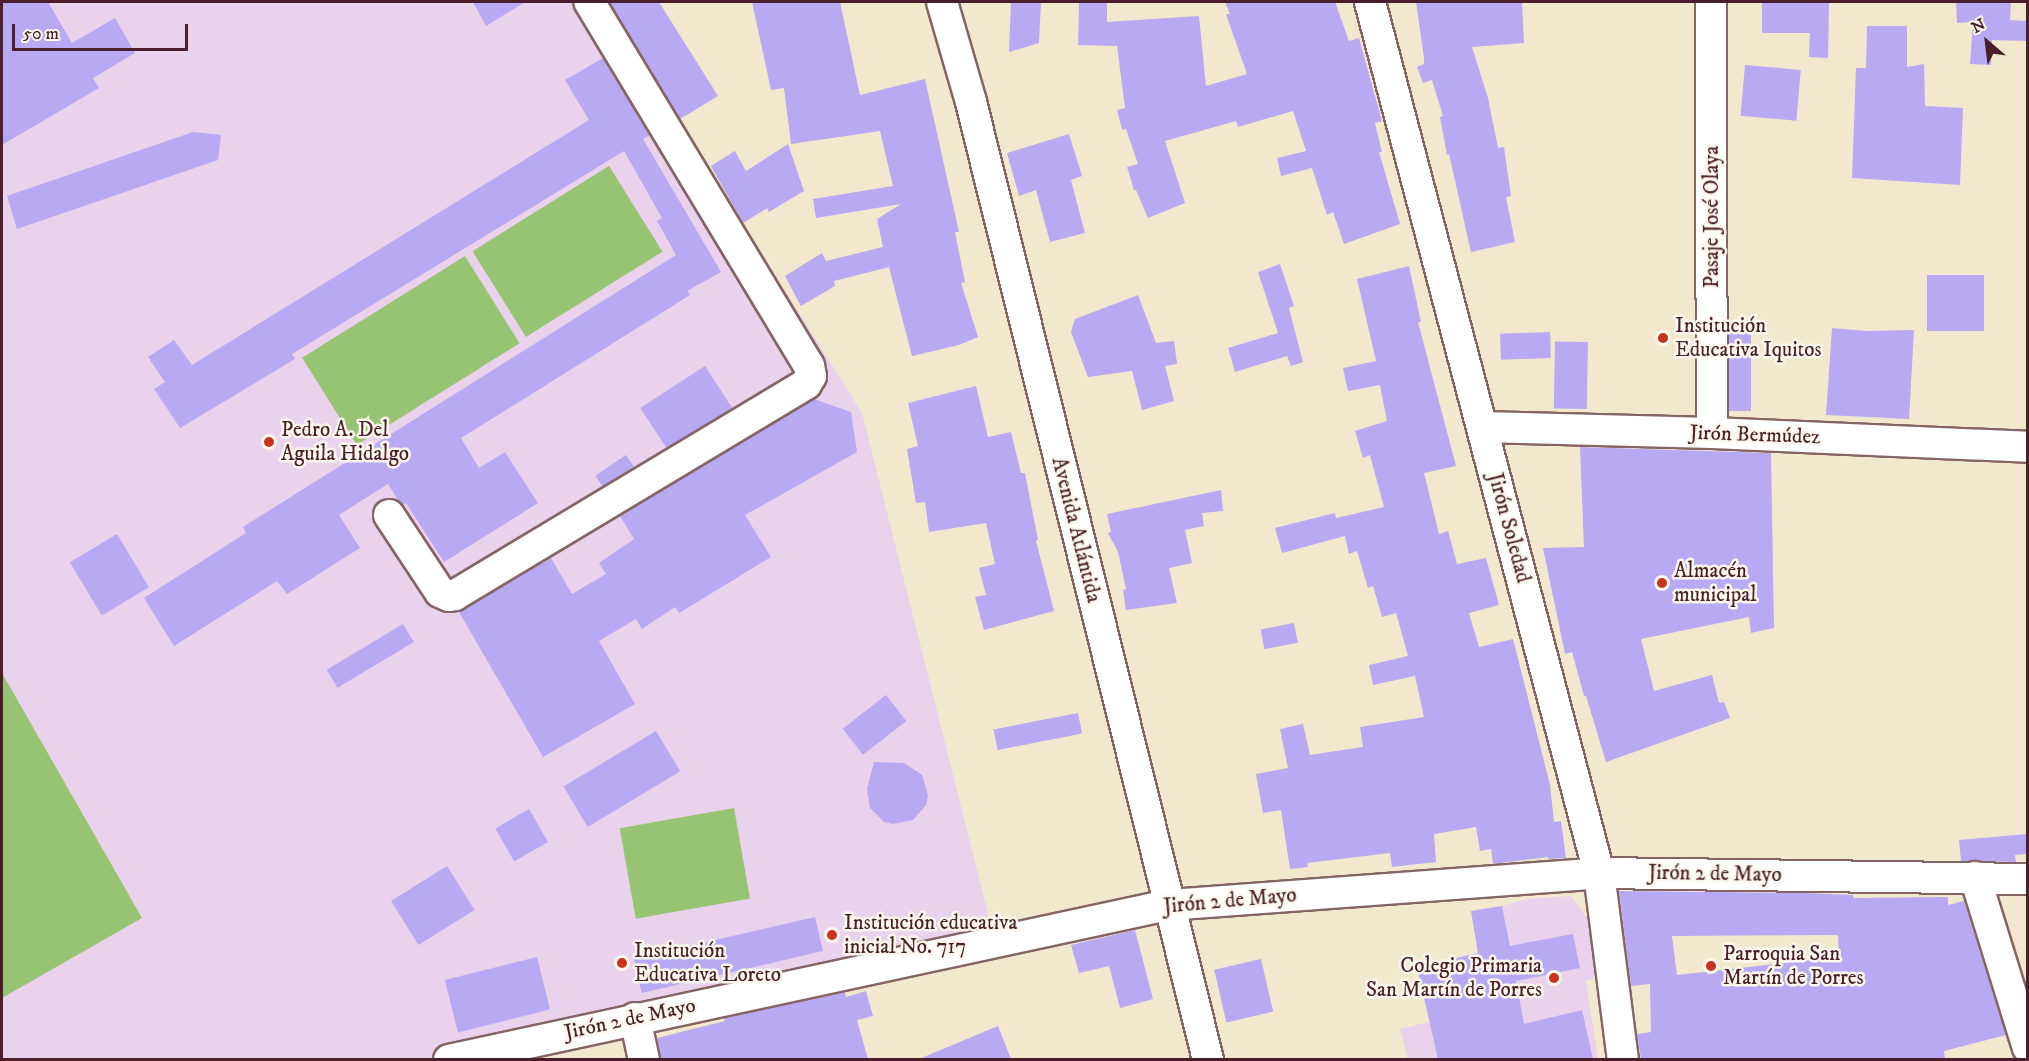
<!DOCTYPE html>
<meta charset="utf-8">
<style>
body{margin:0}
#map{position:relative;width:2029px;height:1061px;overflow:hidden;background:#f2e8ce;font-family:"IM FELL DW Pica",serif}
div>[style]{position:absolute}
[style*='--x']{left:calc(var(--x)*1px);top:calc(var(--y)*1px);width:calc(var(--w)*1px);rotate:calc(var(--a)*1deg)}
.built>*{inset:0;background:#ead1ec}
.green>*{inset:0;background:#97c473;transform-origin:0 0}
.building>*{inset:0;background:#b7aaf2;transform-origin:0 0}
.roads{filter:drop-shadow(2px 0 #856564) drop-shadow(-2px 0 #856564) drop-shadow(0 2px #856564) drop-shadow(0 -2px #856564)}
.minor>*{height:30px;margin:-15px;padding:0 15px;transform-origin:15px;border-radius:15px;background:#fff}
.dots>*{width:16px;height:16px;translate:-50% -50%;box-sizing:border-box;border:3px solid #fbf7ec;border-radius:50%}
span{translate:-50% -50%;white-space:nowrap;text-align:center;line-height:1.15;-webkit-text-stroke:5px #fbf7ec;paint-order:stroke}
.street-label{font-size:21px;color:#4a1f2b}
.poi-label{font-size:21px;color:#4a1f2b}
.left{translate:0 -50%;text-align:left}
.right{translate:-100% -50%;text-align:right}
.frame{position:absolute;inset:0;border:3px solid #4a1f2b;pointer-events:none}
.north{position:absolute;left:1957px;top:12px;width:60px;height:60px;-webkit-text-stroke:4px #fbf7ec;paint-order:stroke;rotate:332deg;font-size:16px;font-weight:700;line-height:24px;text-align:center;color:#4a1f2b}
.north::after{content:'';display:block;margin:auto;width:21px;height:27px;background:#4a1f2b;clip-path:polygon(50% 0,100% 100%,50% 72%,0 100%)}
.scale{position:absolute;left:12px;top:24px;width:176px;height:27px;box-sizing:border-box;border:3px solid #4a1f2b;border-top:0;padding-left:8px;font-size:18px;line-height:21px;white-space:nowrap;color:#4a1f2b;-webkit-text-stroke:4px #fbf7ec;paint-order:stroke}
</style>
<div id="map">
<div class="built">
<div style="clip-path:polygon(2px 2px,604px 2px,862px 413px,995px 941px,449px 1059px,2px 1060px)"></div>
<div style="clip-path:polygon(1571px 896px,1587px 918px,1599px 977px,1586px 981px,1598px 1059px,1408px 1059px,1400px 1029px,1462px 1014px,1518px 992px,1502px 906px,1527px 899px)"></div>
</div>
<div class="green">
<div style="left:609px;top:166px;width:101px;height:161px;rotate:58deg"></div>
<div style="left:465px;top:256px;width:103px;height:192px;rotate:58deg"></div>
<div style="clip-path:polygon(2px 673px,142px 918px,2px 998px)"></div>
<div style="left:734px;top:808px;width:92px;height:116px;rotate:80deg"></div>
</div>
<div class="building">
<div style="clip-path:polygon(2px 2px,48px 2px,72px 43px,115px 18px,135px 53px,93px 78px,99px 88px,2px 145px)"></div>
<div style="clip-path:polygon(473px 2px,525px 2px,486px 26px)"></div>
<div style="clip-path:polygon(609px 2px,659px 2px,718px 96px,680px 119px)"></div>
<div style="clip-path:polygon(752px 2px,840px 2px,860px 95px,925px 79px,959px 232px,955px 232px,965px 282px,961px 283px,978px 337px,959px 345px,912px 356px,889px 267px,834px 281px,835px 286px,801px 306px,785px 276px,822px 253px,826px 261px,883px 247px,877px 219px,901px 204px,816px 218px,813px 199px,893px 186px,880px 131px,791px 144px,784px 88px,771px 90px)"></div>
<div style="clip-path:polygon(1011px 2px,1041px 2px,1039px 43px,1009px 52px)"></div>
<div style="clip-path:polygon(1079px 2px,1107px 2px,1107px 22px,1199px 16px,1206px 86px,1247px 74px,1226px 14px,1230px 14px,1225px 2px,1335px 2px,1349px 41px,1359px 38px,1382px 121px,1375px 123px,1382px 152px,1379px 152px,1400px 224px,1344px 244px,1333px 212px,1327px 215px,1312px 168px,1281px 176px,1277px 158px,1306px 151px,1293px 111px,1238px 127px,1236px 121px,1165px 141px,1185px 203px,1148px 218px,1136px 190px,1134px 190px,1127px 167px,1138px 164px,1126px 129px,1122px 130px,1117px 110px,1125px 108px,1117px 46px,1078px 45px)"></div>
<div style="clip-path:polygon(1416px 2px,1522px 2px,1524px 43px,1472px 47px,1488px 98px,1498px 148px,1504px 147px,1511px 196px,1506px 197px,1515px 242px,1471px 252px,1449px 154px,1447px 155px,1440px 117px,1443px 116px,1432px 80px,1423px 83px,1417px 67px,1424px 64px,1424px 58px)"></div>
<div style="clip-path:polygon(1762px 2px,1829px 2px,1828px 58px,1809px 57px,1810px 33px,1762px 33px)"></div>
<div style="clip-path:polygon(1956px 2px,2011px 2px,2010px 20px,2028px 21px,2028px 41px,1992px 40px,1991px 65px,1970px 64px,1973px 22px,1957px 23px)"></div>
<div style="clip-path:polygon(1867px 26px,1907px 26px,1907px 67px,1924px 64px,1925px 106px,1963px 108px,1960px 185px,1852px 178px,1856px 68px,1866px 68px)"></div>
<div style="clip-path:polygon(603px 58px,650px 135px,643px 139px,721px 272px,687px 291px,690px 295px,461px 438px,479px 468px,505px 452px,538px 503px,444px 562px,406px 503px,403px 505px,398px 500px,388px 484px,339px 515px,360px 548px,287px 594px,277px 581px,174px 646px,144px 598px,246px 533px,243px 527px,676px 255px,657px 221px,662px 218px,624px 151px,292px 354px,295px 359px,180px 428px,154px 389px,165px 382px,148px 357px,174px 340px,192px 365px,589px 120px,565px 80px)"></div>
<div style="left:1745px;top:65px;width:56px;height:51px;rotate:5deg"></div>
<div style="clip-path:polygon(193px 132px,221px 135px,218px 160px,17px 229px,7px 196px)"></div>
<div style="clip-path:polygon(1069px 134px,1082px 176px,1071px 180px,1085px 233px,1050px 242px,1036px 190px,1019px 196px,1007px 153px)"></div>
<div style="clip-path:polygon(788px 144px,804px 191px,769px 212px,767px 208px,743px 223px,711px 166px,735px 151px,746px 171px)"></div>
<div style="clip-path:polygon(1280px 264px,1294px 306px,1289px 308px,1303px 362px,1291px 366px,1287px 356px,1235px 372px,1228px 348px,1278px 333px,1258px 272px)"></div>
<div style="clip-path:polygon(1409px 266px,1421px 322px,1418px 322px,1456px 466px,1424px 473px,1439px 534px,1448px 531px,1457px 564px,1486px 558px,1499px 605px,1469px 613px,1479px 647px,1513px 639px,1550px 785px,1554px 822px,1561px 821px,1566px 858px,1548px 859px,1548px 857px,1493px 864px,1491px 849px,1480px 851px,1476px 827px,1434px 834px,1436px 862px,1392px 867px,1390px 853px,1307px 863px,1308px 867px,1290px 869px,1281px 810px,1263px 813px,1256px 774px,1288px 768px,1280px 729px,1303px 724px,1310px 755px,1363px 747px,1360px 727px,1424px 717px,1415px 676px,1373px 685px,1369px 665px,1408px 656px,1396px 613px,1382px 617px,1373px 586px,1368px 588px,1357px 551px,1349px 554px,1345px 536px,1282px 553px,1275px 528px,1335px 513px,1336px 518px,1384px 507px,1370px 455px,1363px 458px,1355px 431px,1387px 421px,1380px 385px,1348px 391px,1343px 368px,1376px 361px,1357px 279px)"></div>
<div style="left:1927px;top:275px;width:57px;height:56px"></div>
<div style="clip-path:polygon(1138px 295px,1156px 343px,1174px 341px,1177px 364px,1165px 366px,1174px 401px,1142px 410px,1132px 371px,1088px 377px,1071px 332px,1075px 319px)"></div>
<div style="left:1729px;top:326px;width:22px;height:85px"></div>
<div style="clip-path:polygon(1832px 328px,1866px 331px,1914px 330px,1909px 419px,1826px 415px)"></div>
<div style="left:1550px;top:332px;width:26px;height:50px;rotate:88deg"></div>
<div style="left:1588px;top:342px;width:67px;height:33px;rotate:91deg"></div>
<div style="left:705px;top:366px;width:50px;height:77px;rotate:57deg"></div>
<div style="clip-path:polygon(976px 386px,988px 437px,1011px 432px,1021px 473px,1025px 473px,1038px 540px,1036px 541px,1054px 611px,984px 630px,975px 597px,986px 595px,979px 568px,995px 564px,986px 523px,929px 532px,925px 502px,916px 503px,907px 449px,918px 446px,908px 403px)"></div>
<div style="clip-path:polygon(814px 399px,851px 412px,857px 452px,745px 515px,771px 557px,679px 613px,675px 607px,642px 629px,636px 619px,599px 641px,635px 704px,543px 757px,459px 612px,551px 558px,572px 594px,606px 574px,599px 563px,634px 539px,620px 516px)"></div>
<div style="clip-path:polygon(1580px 447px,1771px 453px,1774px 628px,1751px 633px,1749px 617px,1641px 639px,1654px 691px,1712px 675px,1719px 703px,1724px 702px,1730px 718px,1606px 762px,1586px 696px,1584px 696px,1572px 652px,1565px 654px,1543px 548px,1584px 547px)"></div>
<div style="left:626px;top:455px;width:14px;height:37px;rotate:56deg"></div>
<div style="clip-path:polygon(1221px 490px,1223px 511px,1202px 513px,1204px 526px,1185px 530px,1192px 563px,1169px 568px,1177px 603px,1126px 610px,1123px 590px,1126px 589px,1118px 552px,1108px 533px,1111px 532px,1107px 514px)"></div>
<div style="left:117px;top:534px;width:62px;height:55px;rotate:59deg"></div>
<div style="left:1294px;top:623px;width:20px;height:34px;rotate:79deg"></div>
<div style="left:403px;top:624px;width:21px;height:89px;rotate:59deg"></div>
<div style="left:886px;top:695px;width:33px;height:55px;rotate:52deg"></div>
<div style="left:1078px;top:713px;width:21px;height:86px;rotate:79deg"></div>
<div style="left:656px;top:731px;width:47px;height:108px;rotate:59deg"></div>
<div style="clip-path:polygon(874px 762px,904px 763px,922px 775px,928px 795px,926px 805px,913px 820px,893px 824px,884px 822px,870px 808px,867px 789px)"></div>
<div style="left:529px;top:809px;width:38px;height:39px;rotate:60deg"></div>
<div style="clip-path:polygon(2028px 834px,2028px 854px,2015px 855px,2016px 862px,1961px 861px,1959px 840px)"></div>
<div style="left:447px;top:866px;width:52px;height:66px;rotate:58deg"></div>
<div style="clip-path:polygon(evenodd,1619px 891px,1807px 893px,1853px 895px,1853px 898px,1948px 897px,1948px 905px,1964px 901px,2006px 1035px,1944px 1051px,1945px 1059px,1641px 1059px,1637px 1034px,1651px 1032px,1650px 984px,1631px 986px,1619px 891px,1838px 935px,1839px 957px,1677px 975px,1672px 936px,1838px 935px)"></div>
<div style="clip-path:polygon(1502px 906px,1510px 946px,1573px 934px,1580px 968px,1516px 981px,1524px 1024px,1582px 1010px,1593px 1059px,1438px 1059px,1417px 967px,1478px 953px,1471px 911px)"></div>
<div style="left:815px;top:917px;width:35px;height:186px;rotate:77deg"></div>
<div style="clip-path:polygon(1135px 930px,1153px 999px,1120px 1008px,1109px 966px,1079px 973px,1071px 945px)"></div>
<div style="left:537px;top:957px;width:54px;height:95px;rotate:76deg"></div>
<div style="left:1261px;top:959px;width:54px;height:48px;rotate:77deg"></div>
<div style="clip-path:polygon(866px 991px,873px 1016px,857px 1020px,868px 1059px,661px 1059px,657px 1038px,725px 1021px,724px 1018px,845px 992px,846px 997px)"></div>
<div style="clip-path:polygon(998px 1026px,1011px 1059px,919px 1059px)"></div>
</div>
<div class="roads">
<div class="minor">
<div style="--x:942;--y:2;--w:104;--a:73.8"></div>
<div style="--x:971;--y:102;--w:987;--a:76.1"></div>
<div style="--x:1370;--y:2;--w:901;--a:75.27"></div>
<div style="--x:1599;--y:873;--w:189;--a:82.7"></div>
<div style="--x:1711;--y:2;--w:431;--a:89.9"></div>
<div style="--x:1483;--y:427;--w:229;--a:1.5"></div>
<div style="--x:1712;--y:433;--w:316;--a:2.5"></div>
<div style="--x:389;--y:515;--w:92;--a:56.5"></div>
<div style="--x:440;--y:592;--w:10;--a:24"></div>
<div style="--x:449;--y:596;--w:6;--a:-9"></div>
<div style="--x:455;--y:595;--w:410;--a:-31"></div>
<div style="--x:806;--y:384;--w:9;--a:-58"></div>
<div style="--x:811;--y:376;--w:10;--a:-101"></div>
<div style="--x:809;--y:366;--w:425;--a:-121.1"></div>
<div style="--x:1975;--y:877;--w:179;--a:72.8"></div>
<div style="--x:635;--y:1018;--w:43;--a:77.9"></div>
<div style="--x:449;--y:1060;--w:736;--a:-12.17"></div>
<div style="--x:1168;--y:905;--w:432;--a:-4.2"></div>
<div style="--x:1599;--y:873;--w:429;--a:0.8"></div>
</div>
</div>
<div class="dots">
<div style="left:1663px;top:338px;background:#c8321e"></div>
<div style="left:269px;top:442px;background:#c8321e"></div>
<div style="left:1662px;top:583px;background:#c8321e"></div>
<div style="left:832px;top:935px;background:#c8321e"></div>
<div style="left:622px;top:963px;background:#c8321e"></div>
<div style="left:1711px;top:966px;background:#c8321e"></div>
<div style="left:1554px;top:978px;background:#c8321e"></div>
</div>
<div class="street-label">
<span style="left:1712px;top:217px;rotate:-90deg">Pasaje José Olaya</span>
<span style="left:1755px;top:435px;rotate:2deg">Jirón Bermúdez</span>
<span style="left:1509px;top:528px;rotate:75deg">Jirón Soledad</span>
<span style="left:1076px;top:530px;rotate:76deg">Avenida Atlántida</span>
<span style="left:1715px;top:874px;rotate:1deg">Jirón 2 de Mayo</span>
<span style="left:1230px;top:901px;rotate:-5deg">Jirón 2 de Mayo</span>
<span style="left:630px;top:1019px;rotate:-12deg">Jirón 2 de Mayo</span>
</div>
<div class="poi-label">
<span class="left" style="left:1675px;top:338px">Institución<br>Educativa Iquitos</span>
<span class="left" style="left:281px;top:442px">Pedro A. Del<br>Aguila Hidalgo</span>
<span class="left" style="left:1674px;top:583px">Almacén<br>municipal</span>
<span class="left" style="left:844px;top:935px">Institución educativa<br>inicial No. 717</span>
<span class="left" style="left:634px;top:963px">Institución<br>Educativa Loreto</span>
<span class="left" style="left:1723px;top:966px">Parroquia San<br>Martín de Porres</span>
<span class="right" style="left:1542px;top:978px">Colegio Primaria<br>San Martín de Porres</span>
</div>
<div class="frame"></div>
<div class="north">N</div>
<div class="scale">50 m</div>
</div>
